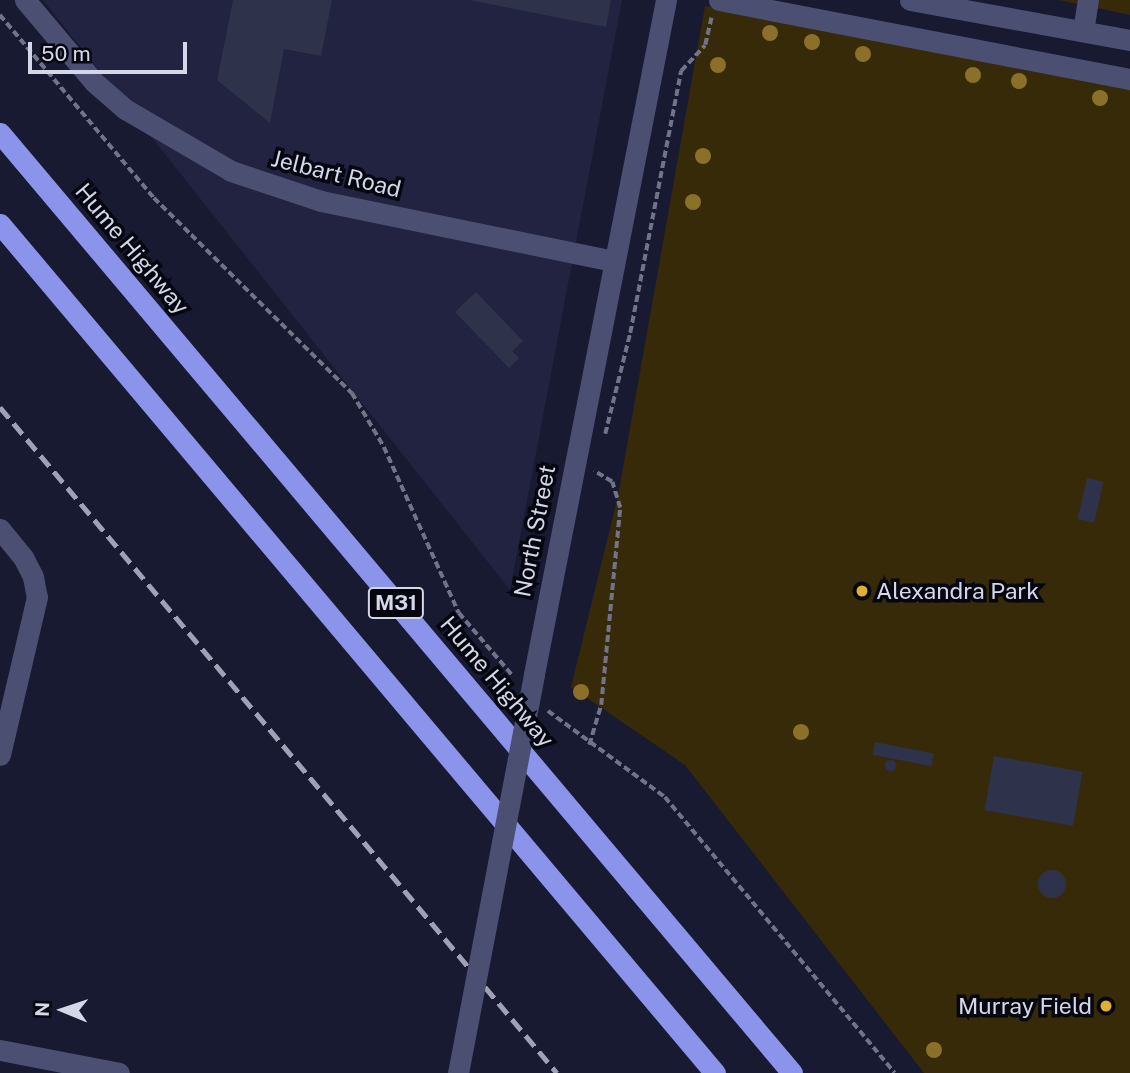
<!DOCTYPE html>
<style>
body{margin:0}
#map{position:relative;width:1130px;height:1073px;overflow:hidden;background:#181a32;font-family:"Public Sans",sans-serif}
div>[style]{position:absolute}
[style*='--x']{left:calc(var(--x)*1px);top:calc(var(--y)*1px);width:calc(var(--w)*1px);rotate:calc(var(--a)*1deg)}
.built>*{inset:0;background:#212340}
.green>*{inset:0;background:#372a09}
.building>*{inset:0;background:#2e324b;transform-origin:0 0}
.round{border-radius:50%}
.path>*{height:3.5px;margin-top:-1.75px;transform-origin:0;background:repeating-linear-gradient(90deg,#717488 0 7px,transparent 0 10.5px)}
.minor>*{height:21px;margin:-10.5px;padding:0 10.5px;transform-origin:10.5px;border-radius:10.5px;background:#4b4f72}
.highway>*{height:21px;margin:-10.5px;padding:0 10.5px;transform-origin:10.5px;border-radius:10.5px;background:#8b94ea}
.rail>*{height:5px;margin-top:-2.5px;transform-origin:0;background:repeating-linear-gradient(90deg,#9fa2b4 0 14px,transparent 0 21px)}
.minor-bridge>*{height:21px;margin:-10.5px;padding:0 10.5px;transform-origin:10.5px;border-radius:10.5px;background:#4b4f72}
.trees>*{width:16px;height:16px;margin:-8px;border-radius:50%;background:#8b702a}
.dots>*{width:19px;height:19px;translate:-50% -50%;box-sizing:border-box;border:4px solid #050610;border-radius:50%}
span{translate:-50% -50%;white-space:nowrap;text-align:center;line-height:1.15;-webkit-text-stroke:7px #050610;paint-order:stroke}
.shield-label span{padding:2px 5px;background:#050610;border:2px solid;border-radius:5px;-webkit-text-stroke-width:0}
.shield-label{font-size:21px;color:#d4d7e7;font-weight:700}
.street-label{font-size:23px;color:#d4d7e7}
.poi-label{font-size:23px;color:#d4d7e7}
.left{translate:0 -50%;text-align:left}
.right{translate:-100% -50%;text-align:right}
.north{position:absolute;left:28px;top:975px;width:70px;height:70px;-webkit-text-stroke:5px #050610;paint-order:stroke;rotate:272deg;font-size:19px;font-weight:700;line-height:28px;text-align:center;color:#d4d7e7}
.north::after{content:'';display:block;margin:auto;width:24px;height:32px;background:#d4d7e7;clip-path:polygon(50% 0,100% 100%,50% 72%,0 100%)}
.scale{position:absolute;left:28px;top:42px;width:159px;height:32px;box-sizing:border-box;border:4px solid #d4d7e7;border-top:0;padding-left:9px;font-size:21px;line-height:24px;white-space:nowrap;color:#d4d7e7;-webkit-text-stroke:5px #050610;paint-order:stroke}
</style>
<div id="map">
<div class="built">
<div style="clip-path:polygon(43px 0,622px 0,510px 590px)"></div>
</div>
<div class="green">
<div style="clip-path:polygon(1059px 0,1130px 0,1130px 15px)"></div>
<div style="clip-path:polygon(705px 6px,1130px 89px,1130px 1073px,924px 1073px,685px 765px,571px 687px,618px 496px)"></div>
</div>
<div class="building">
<div style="clip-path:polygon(233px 0,332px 0,321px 56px,284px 49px,270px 123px,217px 80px)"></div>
<div style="clip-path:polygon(469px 0,611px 0,606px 27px)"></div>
<div style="clip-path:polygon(476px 292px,523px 341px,512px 351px,519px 358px,509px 368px,455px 312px)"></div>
<div style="left:1087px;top:478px;width:17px;height:42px;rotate:13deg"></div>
<div style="left:875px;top:742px;width:60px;height:13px;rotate:11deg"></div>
<div style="left:994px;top:756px;width:90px;height:55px;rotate:10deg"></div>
<div class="round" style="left:884.5px;top:759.5px;width:11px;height:11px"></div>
<div class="round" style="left:1038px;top:870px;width:28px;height:28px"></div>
</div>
<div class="path">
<div style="--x:0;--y:15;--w:239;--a:49.9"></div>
<div style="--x:154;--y:198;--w:278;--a:44.6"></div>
<div style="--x:352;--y:393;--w:63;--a:59.3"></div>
<div style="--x:384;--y:447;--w:182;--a:65.7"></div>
<div style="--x:459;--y:613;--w:83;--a:49.4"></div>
<div style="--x:605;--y:434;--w:104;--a:-76.1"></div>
<div style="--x:630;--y:333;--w:267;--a:-79"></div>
<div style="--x:681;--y:71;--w:35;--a:-47"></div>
<div style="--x:705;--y:45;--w:28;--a:-77"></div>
<div style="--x:548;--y:711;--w:145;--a:36.3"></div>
<div style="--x:665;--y:797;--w:359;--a:50.2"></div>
<div style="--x:589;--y:745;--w:42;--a:-73.3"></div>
<div style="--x:601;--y:705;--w:198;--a:-84.5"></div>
<div style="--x:620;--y:508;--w:27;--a:-107"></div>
<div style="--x:612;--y:482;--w:21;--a:-149"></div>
</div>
<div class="minor">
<div style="--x:25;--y:0;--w:107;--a:49.9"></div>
<div style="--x:94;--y:82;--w:41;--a:41.1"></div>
<div style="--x:125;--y:109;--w:123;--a:30.3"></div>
<div style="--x:231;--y:171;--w:95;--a:18.4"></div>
<div style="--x:321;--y:201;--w:299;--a:11.6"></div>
<div style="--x:719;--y:0;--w:419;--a:10.9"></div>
<div style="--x:910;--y:0;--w:224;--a:10.3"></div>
<div style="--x:1083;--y:31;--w:31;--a:-81"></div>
<div style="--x:0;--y:529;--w:36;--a:51"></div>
<div style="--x:23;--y:557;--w:22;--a:63"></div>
<div style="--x:33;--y:577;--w:20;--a:79"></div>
<div style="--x:37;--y:597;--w:162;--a:103.2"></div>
<div style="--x:534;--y:674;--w:687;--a:-78.92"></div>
<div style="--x:0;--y:1050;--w:121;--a:10.9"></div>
</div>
<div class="highway">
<div style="--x:0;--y:133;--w:1229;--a:49.88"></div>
<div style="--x:0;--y:224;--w:1110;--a:49.9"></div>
</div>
<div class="rail">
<div style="--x:0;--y:407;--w:868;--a:50.09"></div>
</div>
<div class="minor-bridge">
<div style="--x:458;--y:1073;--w:406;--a:-79.2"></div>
</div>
<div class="trees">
<div style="left:770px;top:33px"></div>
<div style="left:812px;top:42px"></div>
<div style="left:863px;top:54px"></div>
<div style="left:718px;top:65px"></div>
<div style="left:973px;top:75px"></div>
<div style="left:1019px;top:81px"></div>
<div style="left:1100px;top:98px"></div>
<div style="left:703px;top:156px"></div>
<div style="left:693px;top:202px"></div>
<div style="left:581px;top:692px"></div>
<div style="left:801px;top:732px"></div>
<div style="left:934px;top:1050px"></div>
</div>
<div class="dots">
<div style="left:862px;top:591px;background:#dfb033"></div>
<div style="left:1106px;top:1006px;background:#dfb033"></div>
</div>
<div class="shield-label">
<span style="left:396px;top:603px">M31</span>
</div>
<div class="street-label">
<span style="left:336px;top:174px;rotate:14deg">Jelbart Road</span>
<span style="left:132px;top:249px;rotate:50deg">Hume Highway</span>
<span style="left:535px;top:531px;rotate:-79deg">North Street</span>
<span style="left:497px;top:682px;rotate:50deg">Hume Highway</span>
</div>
<div class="poi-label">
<span class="left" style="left:876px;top:591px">Alexandra Park</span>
<span class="right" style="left:1092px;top:1006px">Murray Field</span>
</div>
<div class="north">N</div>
<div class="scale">50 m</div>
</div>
